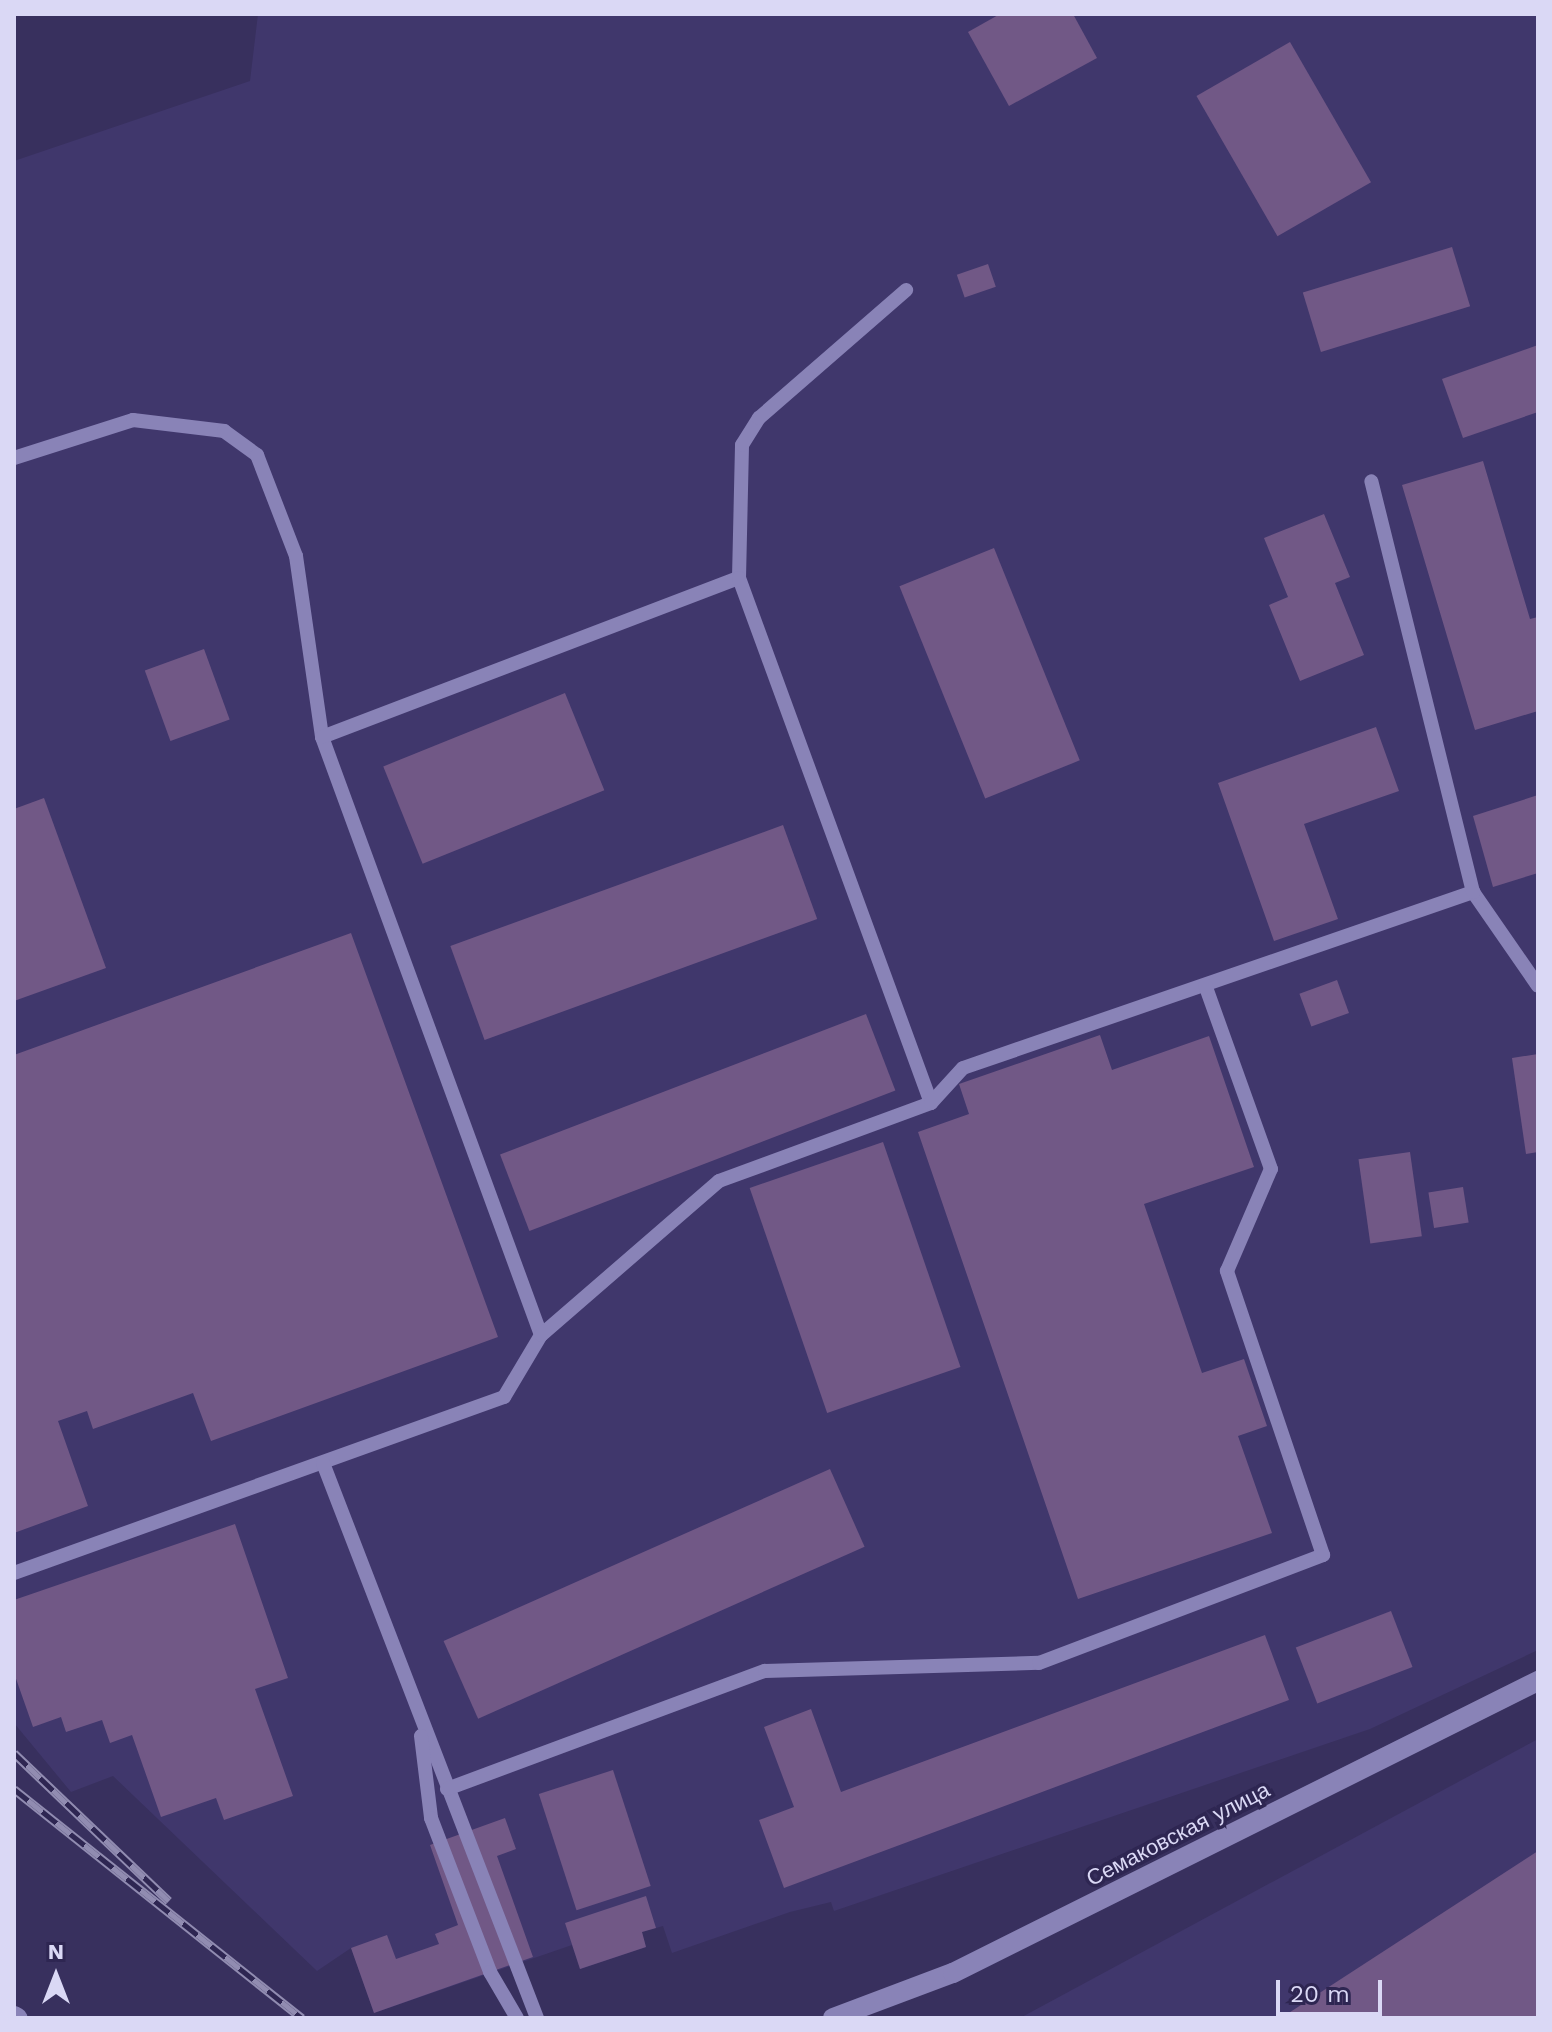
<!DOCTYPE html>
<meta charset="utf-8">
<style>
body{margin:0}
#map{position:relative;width:1552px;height:2032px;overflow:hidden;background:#38305e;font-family:"Work Sans",sans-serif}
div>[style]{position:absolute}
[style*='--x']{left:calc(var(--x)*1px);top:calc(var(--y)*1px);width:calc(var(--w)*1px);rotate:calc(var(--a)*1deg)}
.built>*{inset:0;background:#40376c}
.building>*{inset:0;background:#715886;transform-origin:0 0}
.lane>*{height:14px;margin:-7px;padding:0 7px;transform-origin:7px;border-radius:7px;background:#8983b7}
.street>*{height:20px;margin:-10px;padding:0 10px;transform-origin:10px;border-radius:10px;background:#8983b7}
.secondary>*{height:20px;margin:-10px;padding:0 10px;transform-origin:10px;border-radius:10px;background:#8983b7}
.rail>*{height:9px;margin-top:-4.5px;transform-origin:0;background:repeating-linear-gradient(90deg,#2e2652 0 18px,#918cb1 0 36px);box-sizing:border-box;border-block:2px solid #918cb1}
span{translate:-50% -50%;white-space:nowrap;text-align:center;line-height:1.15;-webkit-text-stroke:7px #2e2652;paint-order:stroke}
.street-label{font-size:22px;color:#dad8f5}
.frame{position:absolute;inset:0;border:16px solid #dad8f5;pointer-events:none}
.north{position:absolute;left:16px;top:1936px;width:80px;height:80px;-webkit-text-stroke:6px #2e2652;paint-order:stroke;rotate:0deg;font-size:22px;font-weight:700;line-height:32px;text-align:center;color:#dad8f5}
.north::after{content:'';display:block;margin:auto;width:28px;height:36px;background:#dad8f5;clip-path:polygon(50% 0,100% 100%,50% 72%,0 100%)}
.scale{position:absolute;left:1276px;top:1980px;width:106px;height:36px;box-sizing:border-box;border:4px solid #dad8f5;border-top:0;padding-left:10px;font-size:24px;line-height:28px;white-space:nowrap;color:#dad8f5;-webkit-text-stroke:6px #2e2652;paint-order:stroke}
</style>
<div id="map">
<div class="built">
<div style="clip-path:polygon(258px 14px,1538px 14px,1538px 1650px,1370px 1729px,834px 1911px,831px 1902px,790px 1912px,672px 1953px,663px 1926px,642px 1932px,646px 1947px,580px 1969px,572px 1945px,374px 2013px,351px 1948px,317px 1971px,113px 1776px,71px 1792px,14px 1723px,14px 161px,250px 81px)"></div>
<div style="clip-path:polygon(1538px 1739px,1538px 2018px,1020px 2018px,1261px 1888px)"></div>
</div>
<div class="building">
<div style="clip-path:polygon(1000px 14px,1073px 14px,1097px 58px,1009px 106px,968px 32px)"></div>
<div style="left:1290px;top:42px;width:162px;height:108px;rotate:60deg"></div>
<div style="left:1452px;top:247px;width:62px;height:156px;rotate:73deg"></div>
<div style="left:988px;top:264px;width:24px;height:33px;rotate:71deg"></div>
<div style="clip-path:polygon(1538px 345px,1538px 412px,1463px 438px,1442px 379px)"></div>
<div style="clip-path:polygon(1483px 461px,1530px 619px,1538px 617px,1538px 711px,1475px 730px,1402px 485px)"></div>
<div style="clip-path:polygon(1324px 514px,1350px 577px,1335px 583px,1364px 655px,1300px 681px,1269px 605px,1288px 597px,1264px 538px)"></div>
<div style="left:994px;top:548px;width:229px;height:102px;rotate:68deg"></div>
<div style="left:204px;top:649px;width:75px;height:63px;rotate:70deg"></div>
<div style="left:565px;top:693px;width:105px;height:196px;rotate:68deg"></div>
<div style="clip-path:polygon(1376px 727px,1399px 791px,1304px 824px,1338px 919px,1274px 941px,1218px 783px)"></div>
<div style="clip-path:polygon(1538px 795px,1538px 873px,1493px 887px,1473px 816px)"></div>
<div style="clip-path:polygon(44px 798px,106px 968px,14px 1001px,14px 809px)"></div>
<div style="left:783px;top:825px;width:100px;height:354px;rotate:70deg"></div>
<div style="clip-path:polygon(351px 933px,498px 1337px,211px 1441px,193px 1393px,93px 1429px,87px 1411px,58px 1421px,88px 1506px,14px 1533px,14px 1055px)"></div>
<div style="left:1337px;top:980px;width:35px;height:40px;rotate:70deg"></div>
<div style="left:866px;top:1014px;width:82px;height:392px;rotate:69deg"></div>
<div style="clip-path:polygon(1100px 1035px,1112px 1070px,1209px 1036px,1254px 1167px,1144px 1204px,1202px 1373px,1244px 1359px,1267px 1426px,1238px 1436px,1272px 1533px,1078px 1599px,918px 1132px,969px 1114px,959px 1084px)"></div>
<div style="clip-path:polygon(1538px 1054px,1538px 1152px,1526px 1154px,1512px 1058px)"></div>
<div style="left:883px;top:1142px;width:238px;height:141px;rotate:71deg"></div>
<div style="left:1410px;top:1152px;width:85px;height:52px;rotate:82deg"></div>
<div style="left:1463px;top:1187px;width:36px;height:35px;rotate:81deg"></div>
<div style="left:830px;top:1469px;width:85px;height:423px;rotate:66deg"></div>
<div style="clip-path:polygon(235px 1524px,288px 1678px,255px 1689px,293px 1796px,224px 1820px,216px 1798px,161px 1817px,132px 1735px,110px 1743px,102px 1720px,66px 1732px,61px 1717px,33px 1727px,14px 1673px,14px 1600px)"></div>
<div style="left:1391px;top:1611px;width:60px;height:102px;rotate:69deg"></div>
<div style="clip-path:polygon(1265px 1635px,1289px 1700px,784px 1888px,759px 1820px,794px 1807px,764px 1727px,811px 1709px,841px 1792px)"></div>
<div style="left:613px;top:1770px;width:122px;height:78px;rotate:72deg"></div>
<div style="clip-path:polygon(505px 1818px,516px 1849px,497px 1856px,533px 1957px,374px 2013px,351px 1948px,387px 1935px,396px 1959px,439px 1944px,435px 1934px,458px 1925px,430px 1845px)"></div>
<div style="clip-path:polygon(1538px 1851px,1538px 2018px,1281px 2018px)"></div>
<div style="clip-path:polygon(646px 1896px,656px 1928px,642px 1932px,646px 1947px,580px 1969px,565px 1923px)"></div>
</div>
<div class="lane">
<div style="--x:14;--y:458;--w:125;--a:-17.7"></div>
<div style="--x:133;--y:420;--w:92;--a:6.9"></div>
<div style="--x:224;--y:431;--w:41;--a:36"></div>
<div style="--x:257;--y:455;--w:108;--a:68.9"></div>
<div style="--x:296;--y:556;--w:183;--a:81.8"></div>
<div style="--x:322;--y:737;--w:637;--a:69.89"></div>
<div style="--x:541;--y:1335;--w:72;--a:120.8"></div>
<div style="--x:504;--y:1397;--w:521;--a:160.24"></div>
<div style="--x:739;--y:578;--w:133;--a:-88.7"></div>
<div style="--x:742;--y:445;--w:32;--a:-58"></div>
<div style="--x:759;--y:418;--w:195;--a:-41"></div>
<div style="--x:322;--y:737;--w:446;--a:-20.9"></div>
<div style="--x:739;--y:578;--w:559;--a:69.91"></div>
<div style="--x:931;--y:1103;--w:226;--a:159.8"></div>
<div style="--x:719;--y:1181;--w:235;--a:139.1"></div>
<div style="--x:1473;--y:892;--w:114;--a:55.3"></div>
<div style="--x:931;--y:1103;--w:47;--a:-47.6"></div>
<div style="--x:963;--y:1068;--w:540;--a:-19.04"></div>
<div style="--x:1473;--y:892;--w:423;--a:-103.9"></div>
<div style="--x:323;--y:1463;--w:595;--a:68.91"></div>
<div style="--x:421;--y:1736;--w:83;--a:83"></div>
<div style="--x:431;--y:1818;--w:165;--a:69"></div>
<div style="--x:490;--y:1972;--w:53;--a:59.6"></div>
<div style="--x:447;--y:1789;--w:339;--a:-20.4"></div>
<div style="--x:765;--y:1671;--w:274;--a:-1.7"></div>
<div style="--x:1039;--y:1663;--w:304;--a:-20.8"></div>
<div style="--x:1323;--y:1555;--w:300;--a:-108.7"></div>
<div style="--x:1227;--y:1271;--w:111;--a:-66.7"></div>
<div style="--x:1271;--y:1169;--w:195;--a:-109.7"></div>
</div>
<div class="street">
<div style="--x:833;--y:2018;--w:128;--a:-20.6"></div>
<div style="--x:953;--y:1973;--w:654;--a:-26.53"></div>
</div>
<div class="secondary">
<div style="--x:14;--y:2016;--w:4;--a:27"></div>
</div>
<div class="rail">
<div style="--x:14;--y:1753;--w:214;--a:43.7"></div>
<div style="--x:14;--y:1789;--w:368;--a:38.5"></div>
</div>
<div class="street-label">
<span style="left:1178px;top:1834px;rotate:-27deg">Семаковская улица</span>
</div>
<div class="frame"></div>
<div class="north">N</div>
<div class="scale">20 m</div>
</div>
